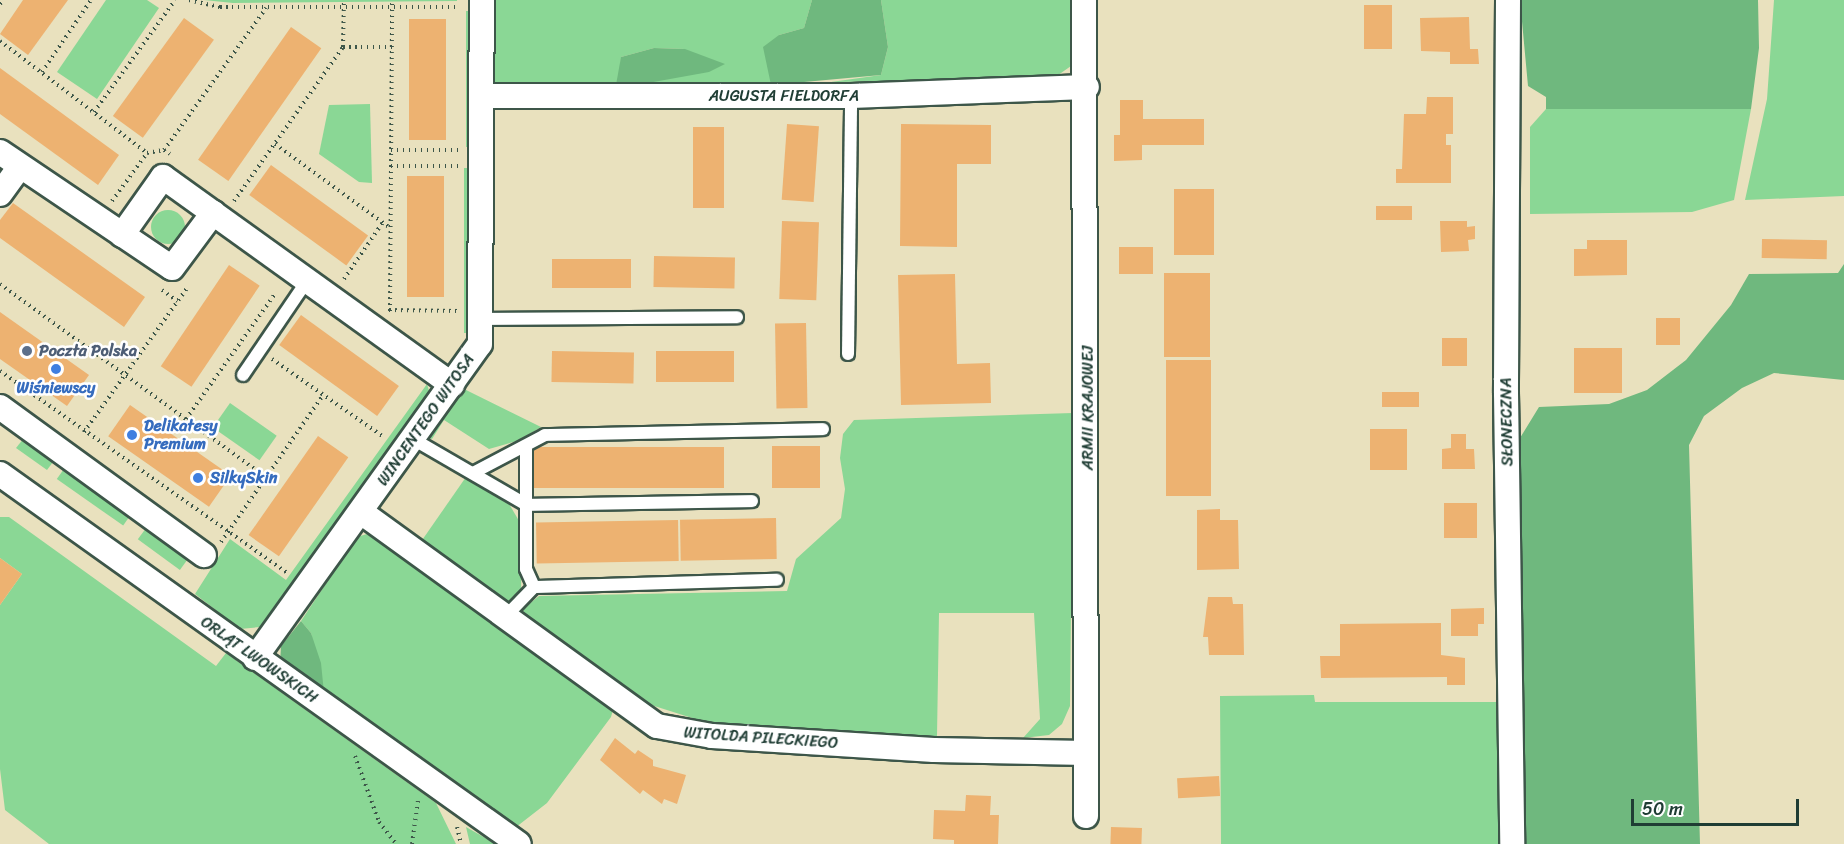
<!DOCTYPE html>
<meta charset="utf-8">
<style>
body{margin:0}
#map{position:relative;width:1844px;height:844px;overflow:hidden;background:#e9e1be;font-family:Sriracha,sans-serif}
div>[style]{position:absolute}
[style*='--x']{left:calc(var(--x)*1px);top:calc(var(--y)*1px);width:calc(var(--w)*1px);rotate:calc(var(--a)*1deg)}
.green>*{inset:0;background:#8ad795;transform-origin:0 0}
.round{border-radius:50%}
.forest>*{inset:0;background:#6fb87e}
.building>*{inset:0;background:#edb271;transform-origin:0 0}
.path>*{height:4px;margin-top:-2px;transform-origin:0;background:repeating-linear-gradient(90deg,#3d5649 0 1.5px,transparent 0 6px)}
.roads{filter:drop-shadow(2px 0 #3d5649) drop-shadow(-2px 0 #3d5649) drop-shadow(0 2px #3d5649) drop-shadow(0 -2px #3d5649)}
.lane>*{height:12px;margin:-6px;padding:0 6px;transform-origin:6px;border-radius:6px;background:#fff}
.street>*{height:24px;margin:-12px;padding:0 12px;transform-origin:12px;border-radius:12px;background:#fff}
.dots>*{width:16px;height:16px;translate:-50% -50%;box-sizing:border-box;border:3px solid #fff;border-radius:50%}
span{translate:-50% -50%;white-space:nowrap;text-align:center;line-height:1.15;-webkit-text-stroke:5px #fff;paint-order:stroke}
.street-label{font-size:16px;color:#1f3d34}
.service-label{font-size:16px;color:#4e5e75;font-weight:700}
.left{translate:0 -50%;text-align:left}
.shop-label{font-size:16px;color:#366cbe;font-weight:700}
.scale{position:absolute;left:1631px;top:799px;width:168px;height:27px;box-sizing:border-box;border:3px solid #1f3d34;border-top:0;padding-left:8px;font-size:18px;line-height:21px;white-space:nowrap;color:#1f3d34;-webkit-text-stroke:4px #fff;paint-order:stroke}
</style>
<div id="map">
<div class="green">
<div style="clip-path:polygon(106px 0,147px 0,159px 8px,97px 99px,57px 72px)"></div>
<div style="clip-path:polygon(204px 0,457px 0,457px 1px,233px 3px)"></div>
<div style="clip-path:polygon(evenodd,495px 0,812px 0,804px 28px,779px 35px,771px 85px,502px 92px,495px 82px,495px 0,654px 48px,685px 49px,647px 81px,620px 88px,621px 57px,654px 48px)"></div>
<div style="clip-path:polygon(881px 0,1071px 0,1071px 66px,1051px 80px,831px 82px,881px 75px,888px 47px)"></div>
<div style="clip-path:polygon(1774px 0,1844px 0,1844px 196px,1745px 200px,1767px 99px)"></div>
<div style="left:466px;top:11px;width:5px;height:136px"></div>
<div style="clip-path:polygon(370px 104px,372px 183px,359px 182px,319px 154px,329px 105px)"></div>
<div style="clip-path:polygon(1546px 109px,1751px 109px,1734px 200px,1692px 212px,1530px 214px,1530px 127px)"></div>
<div style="left:464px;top:168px;width:6px;height:165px"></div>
<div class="round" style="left:151px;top:210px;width:34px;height:34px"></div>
<div style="clip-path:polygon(427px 384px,430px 394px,267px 622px,260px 627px,240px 629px,195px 594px,230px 539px,286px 580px)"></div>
<div style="clip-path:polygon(462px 388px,541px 427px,520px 440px,489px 449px,444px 420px,432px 439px,427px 437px)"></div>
<div style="left:230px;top:403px;width:57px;height:30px;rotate:35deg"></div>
<div style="clip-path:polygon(1073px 413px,1070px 706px,1062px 724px,1049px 735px,1023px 738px,1040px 719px,1034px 613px,939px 613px,937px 736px,923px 738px,711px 724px,648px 704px,524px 619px,523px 609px,539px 596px,787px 591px,796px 559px,841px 518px,845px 489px,840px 458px,843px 434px,854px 420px)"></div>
<div style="clip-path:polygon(24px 438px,56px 458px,47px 470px,16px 448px)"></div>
<div style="left:66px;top:466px;width:81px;height:16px;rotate:35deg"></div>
<div style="clip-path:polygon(466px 477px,505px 497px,522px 526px,521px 593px,510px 604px,493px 601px,418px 546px)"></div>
<div style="clip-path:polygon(0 517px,9px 517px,216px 666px,226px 653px,436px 803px,456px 844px,49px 844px,5px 810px,0 769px,0 605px,22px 574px,0 558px)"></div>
<div style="left:149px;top:524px;width:52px;height:19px;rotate:36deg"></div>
<div style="clip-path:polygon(367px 534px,614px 706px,611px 717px,547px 803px,511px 831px,324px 693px,311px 633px,301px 621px,357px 537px)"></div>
<div style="clip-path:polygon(1314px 695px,1315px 702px,1499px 702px,1502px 844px,1221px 844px,1220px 696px)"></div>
<div style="clip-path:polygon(466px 827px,496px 844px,470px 844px)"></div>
</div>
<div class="forest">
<div style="clip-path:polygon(812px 0,881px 0,888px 47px,881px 75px,771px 85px,763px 47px,779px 35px,804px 28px)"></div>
<div style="clip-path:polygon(1520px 0,1758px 0,1759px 48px,1751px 109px,1546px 109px,1546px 97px,1528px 86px)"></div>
<div style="clip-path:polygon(654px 48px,685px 49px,725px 64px,709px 72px,620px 88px,616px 85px,621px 57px)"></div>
<div style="clip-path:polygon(1844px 264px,1844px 380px,1774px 373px,1742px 388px,1704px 416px,1689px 445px,1700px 844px,1520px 844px,1515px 446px,1539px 407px,1609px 404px,1647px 390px,1686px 360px,1731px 305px,1749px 274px,1838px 273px)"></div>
<div style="clip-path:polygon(301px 621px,311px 633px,321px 663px,324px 693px,280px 665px,281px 646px)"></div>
</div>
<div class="building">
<div style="clip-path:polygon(23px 0,68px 0,28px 55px,0 34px)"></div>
<div style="left:1364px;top:5px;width:28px;height:44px"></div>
<div style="clip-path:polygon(1469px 17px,1470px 49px,1478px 49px,1479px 64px,1450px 64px,1450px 52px,1421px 51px,1420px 18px)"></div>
<div style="left:184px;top:18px;width:37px;height:121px;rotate:36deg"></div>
<div style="left:409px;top:19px;width:37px;height:121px"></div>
<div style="left:291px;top:27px;width:37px;height:162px;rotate:35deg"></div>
<div style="clip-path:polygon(0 68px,119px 155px,98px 185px,0 114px)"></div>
<div style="clip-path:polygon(1427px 97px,1453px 97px,1453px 134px,1446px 134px,1446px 145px,1451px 145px,1451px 183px,1396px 183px,1396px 169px,1402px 169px,1404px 114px,1426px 114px)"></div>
<div style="clip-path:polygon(1120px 100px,1143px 100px,1143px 119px,1204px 119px,1204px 145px,1142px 145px,1142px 160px,1114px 161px,1114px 135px,1120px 135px)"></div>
<div style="left:787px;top:124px;width:32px;height:76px;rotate:4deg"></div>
<div style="clip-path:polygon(901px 124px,991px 125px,991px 164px,957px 164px,957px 247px,900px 246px)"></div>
<div style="left:693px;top:127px;width:31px;height:81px"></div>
<div style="left:271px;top:165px;width:120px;height:37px;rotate:36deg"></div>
<div style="left:407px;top:176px;width:37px;height:121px"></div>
<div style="left:1174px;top:189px;width:40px;height:66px"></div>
<div style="clip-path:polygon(13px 203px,145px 297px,124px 327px,0 238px,0 220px)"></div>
<div style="left:1412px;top:206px;width:14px;height:36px;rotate:90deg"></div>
<div style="left:782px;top:221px;width:37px;height:78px;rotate:2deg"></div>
<div style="clip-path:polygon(1440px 221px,1467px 221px,1467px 227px,1475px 226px,1475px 239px,1468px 240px,1469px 251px,1441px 252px)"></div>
<div style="left:1762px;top:239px;width:65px;height:19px;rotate:1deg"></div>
<div style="clip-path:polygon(1587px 240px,1627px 240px,1627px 275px,1574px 276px,1574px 249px,1587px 249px)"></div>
<div style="left:1119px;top:247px;width:34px;height:27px"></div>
<div style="left:654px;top:256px;width:81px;height:31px;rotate:1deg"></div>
<div style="left:552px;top:259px;width:79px;height:29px"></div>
<div style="left:229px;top:265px;width:37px;height:122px;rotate:34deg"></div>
<div style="left:1210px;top:273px;width:84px;height:46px;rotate:90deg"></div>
<div style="clip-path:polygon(955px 274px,957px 364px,990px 363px,991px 403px,901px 405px,898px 275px)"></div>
<div style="clip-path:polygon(0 312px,89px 375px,67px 406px,0 359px)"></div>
<div style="left:301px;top:315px;width:121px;height:37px;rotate:36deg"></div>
<div style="left:1656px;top:318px;width:24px;height:27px"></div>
<div style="left:806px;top:323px;width:85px;height:31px;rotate:89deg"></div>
<div style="left:1442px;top:338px;width:25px;height:28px"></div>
<div style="left:1574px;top:348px;width:48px;height:45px"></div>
<div style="left:552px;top:351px;width:82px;height:31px;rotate:1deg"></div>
<div style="left:656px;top:351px;width:78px;height:31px"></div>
<div style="left:1166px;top:360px;width:45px;height:136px"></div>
<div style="left:1382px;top:392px;width:37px;height:15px"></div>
<div style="left:130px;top:405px;width:123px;height:38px;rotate:35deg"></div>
<div style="left:1407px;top:429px;width:41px;height:37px;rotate:90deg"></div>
<div style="clip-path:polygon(1451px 434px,1466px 434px,1466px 449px,1474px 449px,1475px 469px,1442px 469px,1442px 449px,1451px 448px)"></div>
<div style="left:318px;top:436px;width:37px;height:121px;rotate:35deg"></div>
<div style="left:772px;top:446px;width:48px;height:42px"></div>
<div style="left:724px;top:447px;width:41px;height:190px;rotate:90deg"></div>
<div style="left:1444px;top:503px;width:33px;height:35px"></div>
<div style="clip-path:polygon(1220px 509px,1220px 520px,1238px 520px,1239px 569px,1197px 570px,1197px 510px)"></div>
<div style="left:776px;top:518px;width:41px;height:96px;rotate:89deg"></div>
<div style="left:678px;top:520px;width:41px;height:142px;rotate:89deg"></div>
<div style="clip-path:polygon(0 558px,22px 574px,0 605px)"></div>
<div style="clip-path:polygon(1208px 597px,1232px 597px,1233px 604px,1243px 604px,1244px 655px,1209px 655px,1208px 637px,1203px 637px)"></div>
<div style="clip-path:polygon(1484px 608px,1484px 624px,1478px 624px,1478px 636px,1451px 636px,1451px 609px)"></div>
<div style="clip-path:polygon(1441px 623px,1441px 655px,1465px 658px,1465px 685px,1447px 685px,1447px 677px,1321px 678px,1320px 656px,1340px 656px,1340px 624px)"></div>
<div style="clip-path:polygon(615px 738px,635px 754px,638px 750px,653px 760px,653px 766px,686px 775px,677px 804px,664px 799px,662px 804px,643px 790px,640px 794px,600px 760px)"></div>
<div style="left:1219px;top:776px;width:20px;height:42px;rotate:87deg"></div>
<div style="clip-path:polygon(966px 795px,991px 796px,990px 815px,999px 815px,998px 844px,954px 844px,954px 840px,933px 839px,934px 810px,965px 811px)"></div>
<div style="left:1111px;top:827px;width:31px;height:17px;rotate:2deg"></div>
</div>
<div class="path">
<div style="--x:189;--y:0;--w:32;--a:13"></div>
<div style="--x:220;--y:7;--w:240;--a:0"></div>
<div style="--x:0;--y:4;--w:5;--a:-53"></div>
<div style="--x:0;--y:41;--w:185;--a:37.3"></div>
<div style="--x:147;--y:153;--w:17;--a:-10"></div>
<div style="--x:164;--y:150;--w:7;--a:34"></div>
<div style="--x:343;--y:47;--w:49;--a:0"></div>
<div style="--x:42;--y:72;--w:87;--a:-55.8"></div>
<div style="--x:94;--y:112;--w:138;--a:-54.1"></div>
<div style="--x:275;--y:144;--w:142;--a:36.1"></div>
<div style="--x:164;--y:150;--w:175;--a:-54.3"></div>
<div style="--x:391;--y:150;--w:68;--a:0"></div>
<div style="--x:391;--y:166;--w:68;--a:0"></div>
<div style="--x:112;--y:201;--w:59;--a:-53.9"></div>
<div style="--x:234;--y:201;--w:189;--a:-54.7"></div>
<div style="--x:343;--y:47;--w:47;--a:-88.8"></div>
<div style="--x:344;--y:279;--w:69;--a:-55.6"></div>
<div style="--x:0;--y:284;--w:329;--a:36"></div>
<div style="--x:162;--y:290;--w:19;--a:36"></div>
<div style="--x:389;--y:310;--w:70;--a:0.8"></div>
<div style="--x:390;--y:311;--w:311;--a:-89.6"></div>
<div style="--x:272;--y:359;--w:136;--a:34.9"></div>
<div style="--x:0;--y:371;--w:351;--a:35.1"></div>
<div style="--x:186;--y:419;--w:152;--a:-54.6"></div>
<div style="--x:84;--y:432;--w:178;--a:-54.4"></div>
<div style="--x:221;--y:542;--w:179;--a:-55.2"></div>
<div style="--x:355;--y:756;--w:70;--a:70"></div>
<div style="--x:379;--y:822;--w:28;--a:52"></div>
<div style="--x:457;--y:827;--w:17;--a:77"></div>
<div style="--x:412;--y:844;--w:44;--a:-82.2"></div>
</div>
<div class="roads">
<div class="lane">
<div style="--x:480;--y:319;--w:257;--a:-0.4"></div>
<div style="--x:848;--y:354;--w:258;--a:-89.3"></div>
<div style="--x:243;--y:375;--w:114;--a:-55.8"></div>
<div style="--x:413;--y:439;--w:132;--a:30.1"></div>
<div style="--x:527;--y:505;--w:225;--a:-1"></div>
<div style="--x:526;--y:446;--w:123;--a:90"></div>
<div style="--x:526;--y:569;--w:20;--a:66"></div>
<div style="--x:473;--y:473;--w:81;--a:-27.8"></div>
<div style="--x:545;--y:435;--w:278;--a:-1.2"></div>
<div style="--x:504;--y:618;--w:43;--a:-45.9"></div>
<div style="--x:534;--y:587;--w:243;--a:-1.7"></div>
</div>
<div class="street">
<div style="--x:1084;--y:0;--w:816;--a:89.86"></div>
<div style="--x:1508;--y:0;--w:393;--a:90.3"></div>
<div style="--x:1506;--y:393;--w:451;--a:89.2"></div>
<div style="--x:481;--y:96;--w:370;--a:0"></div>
<div style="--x:851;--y:96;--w:236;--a:-2.2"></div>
<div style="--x:0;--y:152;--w:207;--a:34"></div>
<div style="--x:172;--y:268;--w:69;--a:-53.3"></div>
<div style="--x:0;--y:194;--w:34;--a:-54"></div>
<div style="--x:122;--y:235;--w:71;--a:-54.7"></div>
<div style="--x:163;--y:177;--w:356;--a:35.7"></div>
<div style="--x:0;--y:407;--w:252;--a:36"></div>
<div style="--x:0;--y:474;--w:637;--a:35.49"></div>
<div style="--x:361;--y:512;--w:365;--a:35.9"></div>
<div style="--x:657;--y:726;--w:56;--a:10.3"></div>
<div style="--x:712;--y:736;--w:222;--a:3.6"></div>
<div style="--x:934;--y:750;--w:152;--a:1.1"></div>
<div style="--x:255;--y:658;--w:386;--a:-54.4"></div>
<div style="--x:480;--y:344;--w:344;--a:-89.7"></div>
</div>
</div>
<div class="dots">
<div style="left:27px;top:351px;background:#5c6f8a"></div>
<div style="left:56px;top:369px;background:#3f7fe0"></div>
<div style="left:132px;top:435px;background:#3f7fe0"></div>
<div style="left:198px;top:478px;background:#3f7fe0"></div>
</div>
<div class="street-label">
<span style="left:784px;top:96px">AUGUSTA FIELDORFA</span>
<span style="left:1088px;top:408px;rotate:-90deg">ARMII KRAJOWEJ</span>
<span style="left:426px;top:420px;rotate:-55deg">WINCENTEGO WITOSA</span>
<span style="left:1507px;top:422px;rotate:-91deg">SŁONECZNA</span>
<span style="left:259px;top:660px;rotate:35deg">ORLĄT LWOWSKICH</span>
<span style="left:761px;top:738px;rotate:4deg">WITOLDA PILECKIEGO</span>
</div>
<div class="service-label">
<span class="left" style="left:39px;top:351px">Poczta Polska</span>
</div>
<div class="shop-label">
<span style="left:56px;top:388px">Wiśniewscy</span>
<span class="left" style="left:144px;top:435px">Delikatesy<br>Premium</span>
<span class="left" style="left:210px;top:478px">SilkySkin</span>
</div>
<div class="scale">50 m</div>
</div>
